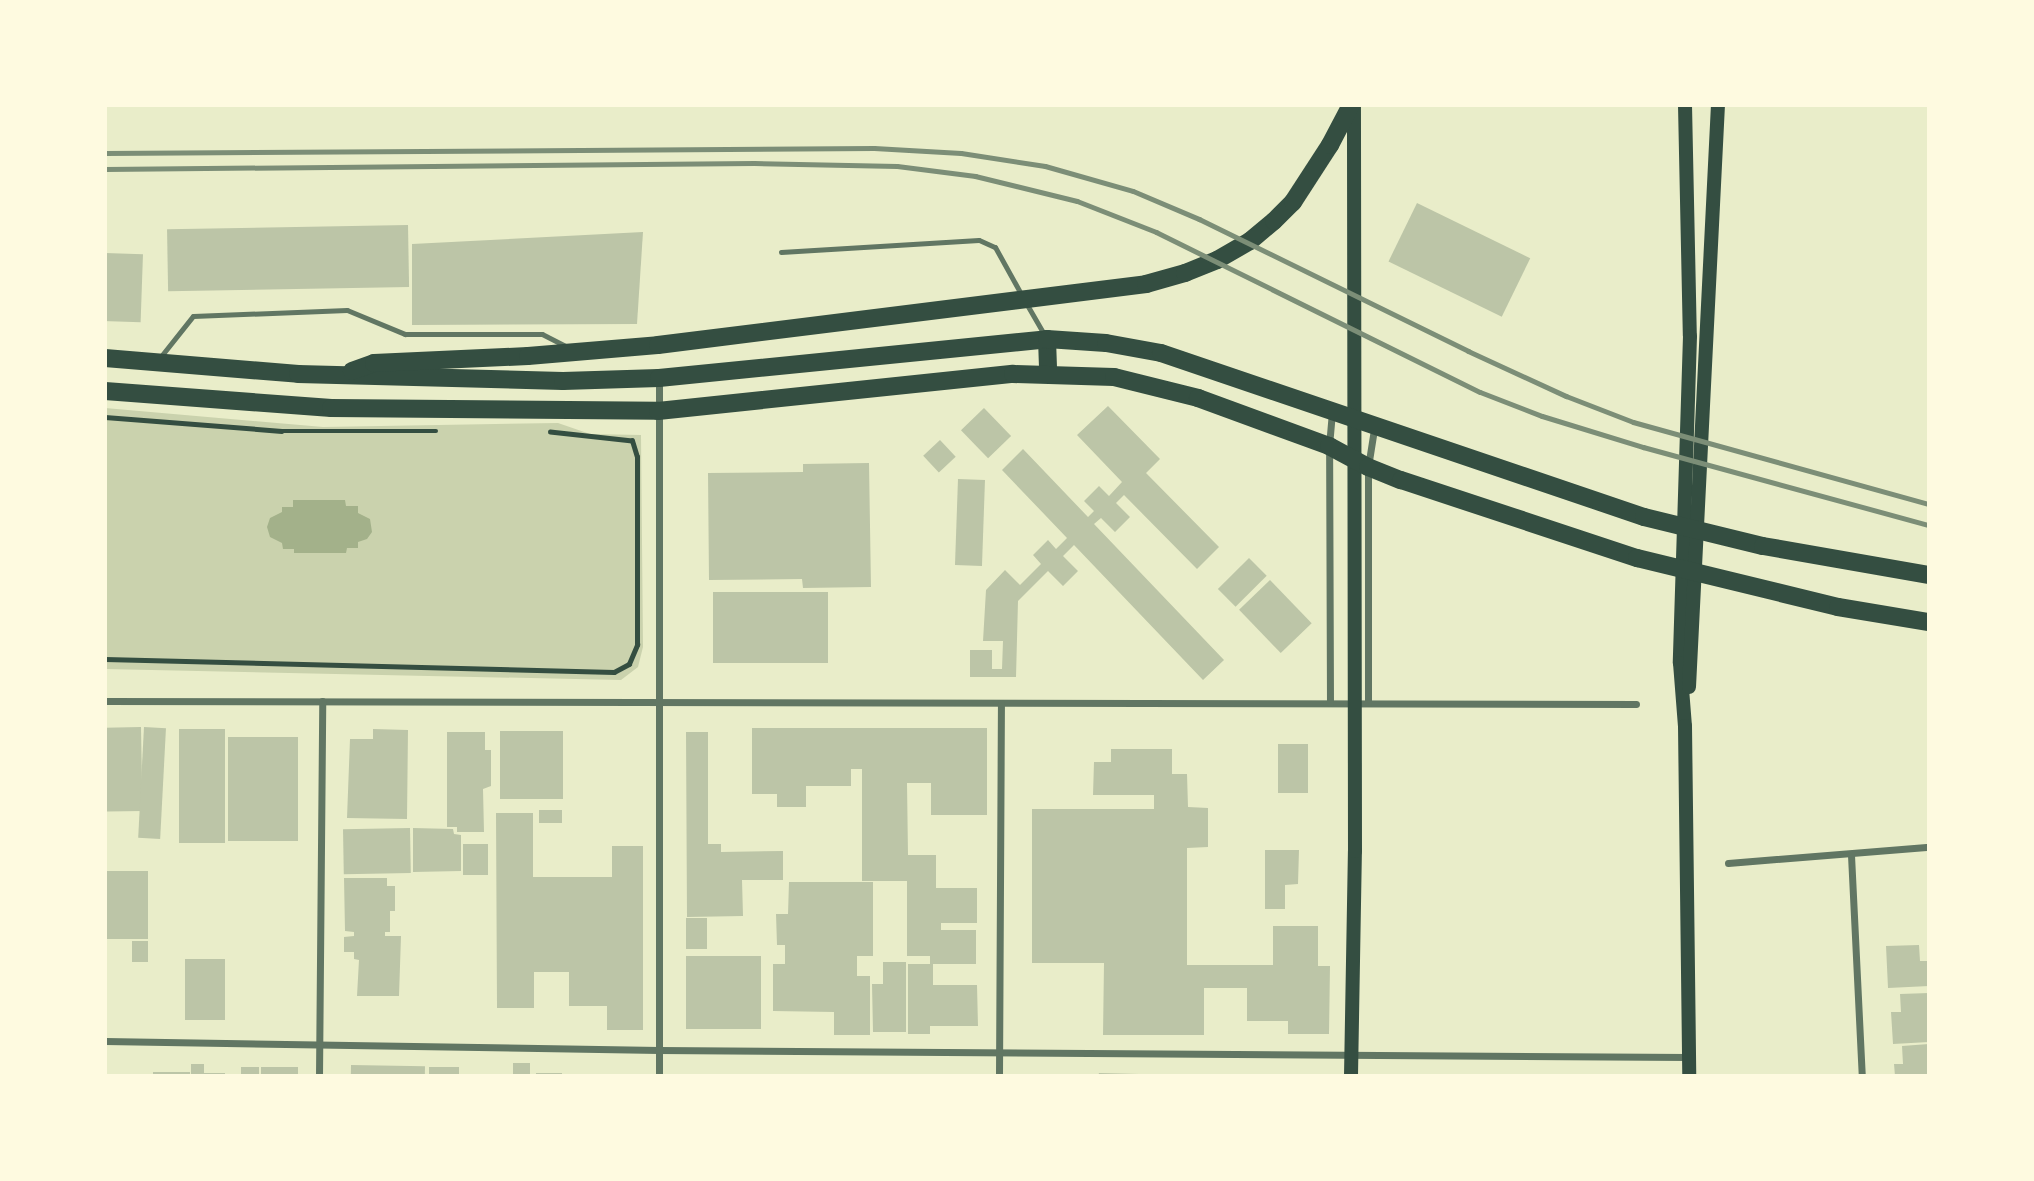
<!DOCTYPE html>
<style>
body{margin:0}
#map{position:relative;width:2034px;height:1181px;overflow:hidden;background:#e9edc9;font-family:"Fira Sans",sans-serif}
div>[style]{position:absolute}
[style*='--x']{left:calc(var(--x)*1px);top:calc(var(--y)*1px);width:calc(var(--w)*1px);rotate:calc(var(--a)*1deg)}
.green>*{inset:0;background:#cad2ad}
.water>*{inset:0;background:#a3b18a}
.building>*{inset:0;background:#bcc5a7;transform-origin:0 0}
.path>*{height:4.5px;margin:-2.25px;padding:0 2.25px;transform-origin:2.25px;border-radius:2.25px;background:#344e41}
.service>*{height:5px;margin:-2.5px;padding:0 2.5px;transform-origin:2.5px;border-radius:2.5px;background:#617663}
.minor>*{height:7px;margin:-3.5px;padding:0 3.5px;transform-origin:3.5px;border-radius:3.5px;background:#617663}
.secondary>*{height:14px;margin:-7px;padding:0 7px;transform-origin:7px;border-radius:7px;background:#344e41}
.primary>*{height:18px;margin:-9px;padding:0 9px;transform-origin:9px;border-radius:9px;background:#344e41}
.rail>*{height:5px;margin:-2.5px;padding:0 2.5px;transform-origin:2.5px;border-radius:2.5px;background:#7c8e77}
span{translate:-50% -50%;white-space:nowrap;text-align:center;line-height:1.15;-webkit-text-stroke:5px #fefae0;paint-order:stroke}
.frame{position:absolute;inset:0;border:107px solid #fefae0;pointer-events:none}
</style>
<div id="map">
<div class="green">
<div style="clip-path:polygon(105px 408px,323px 427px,558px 423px,590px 434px,641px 435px,643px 647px,638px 667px,621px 680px,105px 669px)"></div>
</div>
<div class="water">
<div style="clip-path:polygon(293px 500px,345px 500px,346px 506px,358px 506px,358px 513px,370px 519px,372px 532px,367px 539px,358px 542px,358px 548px,347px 548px,346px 553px,294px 553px,294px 549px,283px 549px,282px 543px,270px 537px,267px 527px,270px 518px,282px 512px,282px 507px,293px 507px)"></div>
</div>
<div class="building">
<div style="left:1417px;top:203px;width:126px;height:65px;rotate:26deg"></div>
<div style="left:408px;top:225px;width:62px;height:241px;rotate:89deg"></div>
<div style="clip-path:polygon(643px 232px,637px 324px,412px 325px,412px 244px)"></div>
<div style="left:105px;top:253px;width:38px;height:68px;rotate:2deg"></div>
<div style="clip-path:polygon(1108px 406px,1160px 459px,1146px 473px,1219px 547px,1197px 569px,1124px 495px,1116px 503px,1130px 517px,1115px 532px,1101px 518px,1094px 524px,1224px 660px,1203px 680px,1074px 545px,1063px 556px,1078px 571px,1063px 586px,1048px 571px,1018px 601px,1016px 677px,970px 677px,970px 650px,992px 650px,992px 669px,1002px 669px,1003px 641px,983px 641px,986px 590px,1005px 570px,1020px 585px,1041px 564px,1033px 555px,1048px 540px,1056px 549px,1067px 538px,1002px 470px,1023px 449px,1088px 517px,1094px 511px,1084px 501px,1099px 486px,1109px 496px,1122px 482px,1077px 435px)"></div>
<div style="left:984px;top:408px;width:39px;height:32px;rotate:46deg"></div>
<div style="left:940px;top:440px;width:23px;height:23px;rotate:47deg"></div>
<div style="clip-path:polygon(869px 463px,871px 587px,803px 588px,802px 579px,709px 580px,708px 473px,803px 472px,803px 464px)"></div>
<div style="left:958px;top:479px;width:27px;height:86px;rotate:2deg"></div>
<div style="left:1249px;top:558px;width:25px;height:44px;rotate:45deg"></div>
<div style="left:1270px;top:580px;width:60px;height:43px;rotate:46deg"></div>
<div style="left:828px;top:592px;width:71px;height:115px;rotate:90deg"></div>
<div style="left:141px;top:727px;width:84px;height:36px;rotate:89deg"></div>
<div style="left:144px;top:727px;width:22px;height:111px;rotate:3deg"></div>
<div style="clip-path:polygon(752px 728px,987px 728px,987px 815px,931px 815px,931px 783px,907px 783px,908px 855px,936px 855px,936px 888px,977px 888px,977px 923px,941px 923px,941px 930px,976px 930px,976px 964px,933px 964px,933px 985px,977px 985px,978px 1026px,930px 1026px,930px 1034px,908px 1034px,908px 964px,930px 964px,930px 956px,907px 956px,907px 881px,862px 881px,862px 769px,851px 769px,851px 786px,806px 786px,806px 807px,777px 807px,777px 794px,752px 794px)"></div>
<div style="left:179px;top:729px;width:46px;height:114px"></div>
<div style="clip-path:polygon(373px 729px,408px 730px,407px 819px,347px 818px,350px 739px,373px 739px)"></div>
<div style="left:500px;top:731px;width:63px;height:68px"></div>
<div style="clip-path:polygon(447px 732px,485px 732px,485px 750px,491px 750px,491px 786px,483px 789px,484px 832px,457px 832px,457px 827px,447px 827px)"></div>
<div style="clip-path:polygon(686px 732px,708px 732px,708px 844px,721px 844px,721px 852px,783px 851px,783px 880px,742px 880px,743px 916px,687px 917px)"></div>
<div style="left:228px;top:737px;width:70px;height:104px"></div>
<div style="left:1278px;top:744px;width:30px;height:49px"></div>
<div style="clip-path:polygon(1111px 749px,1172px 749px,1172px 774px,1187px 774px,1188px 807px,1208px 808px,1208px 847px,1187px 848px,1187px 965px,1273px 965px,1273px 926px,1318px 926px,1318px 966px,1330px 966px,1329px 1034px,1288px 1034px,1288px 1021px,1247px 1021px,1247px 988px,1204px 988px,1204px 1035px,1103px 1035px,1104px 963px,1032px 963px,1032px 809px,1154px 809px,1154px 795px,1093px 795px,1094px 762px,1111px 762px)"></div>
<div style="left:539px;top:810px;width:23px;height:13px"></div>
<div style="clip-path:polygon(496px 813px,533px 813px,533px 877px,612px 877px,612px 846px,643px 846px,643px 1030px,607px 1030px,607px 1006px,569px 1006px,569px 972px,534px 972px,534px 1008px,497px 1008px)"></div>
<div style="left:410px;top:828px;width:45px;height:67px;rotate:89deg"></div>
<div style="clip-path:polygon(413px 828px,453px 829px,454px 834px,461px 835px,461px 871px,413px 872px)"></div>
<div style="left:463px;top:844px;width:25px;height:31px"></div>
<div style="clip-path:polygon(1265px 850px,1299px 850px,1298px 884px,1285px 885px,1285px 909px,1265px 909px)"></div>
<div style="left:105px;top:871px;width:43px;height:68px"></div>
<div style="clip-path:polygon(344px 878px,387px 878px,387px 886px,395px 886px,395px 911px,390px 911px,390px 932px,385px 932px,385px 936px,401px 936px,399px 996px,357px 996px,359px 960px,354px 959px,354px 952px,344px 952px,344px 937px,354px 936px,354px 932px,345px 931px)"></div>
<div style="clip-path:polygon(789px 882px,873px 882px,873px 956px,857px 956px,857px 976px,870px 976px,870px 1035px,834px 1035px,834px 1012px,773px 1011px,773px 964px,785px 964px,785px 945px,777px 945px,776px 914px,788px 914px)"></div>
<div style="left:686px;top:918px;width:21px;height:31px"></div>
<div style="left:132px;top:941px;width:16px;height:21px"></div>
<div style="clip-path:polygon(1919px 945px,1920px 961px,1929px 961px,1929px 986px,1888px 988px,1886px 946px)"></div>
<div style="left:686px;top:956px;width:75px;height:73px"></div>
<div style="left:185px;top:959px;width:40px;height:61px"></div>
<div style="clip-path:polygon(883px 962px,906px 962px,906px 1032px,873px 1032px,872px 984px,883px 984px)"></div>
<div style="clip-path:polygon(1929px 993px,1929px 1042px,1893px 1044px,1891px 1012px,1901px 1012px,1900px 994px)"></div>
<div style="clip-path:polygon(1929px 1044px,1929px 1076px,1895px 1076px,1894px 1064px,1903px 1064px,1902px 1046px)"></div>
<div style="left:513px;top:1063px;width:17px;height:13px"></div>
<div style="clip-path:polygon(191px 1064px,204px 1064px,204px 1073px,225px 1073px,225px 1076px,194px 1076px,191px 1074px)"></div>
<div style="left:351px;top:1065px;width:74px;height:11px;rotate:1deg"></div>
<div style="left:241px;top:1067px;width:18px;height:9px"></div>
<div style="left:261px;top:1067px;width:37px;height:9px"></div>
<div style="left:429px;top:1067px;width:30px;height:9px"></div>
<div style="left:153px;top:1072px;width:37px;height:4px"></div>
<div style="left:536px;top:1073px;width:26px;height:3px"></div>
<div style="clip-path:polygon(1099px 1073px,1139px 1074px,1139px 1076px,1098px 1076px)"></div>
</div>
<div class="path">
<div style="--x:105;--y:417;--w:177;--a:4.5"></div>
<div style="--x:281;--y:431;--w:155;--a:0"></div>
<div style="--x:105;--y:659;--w:509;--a:1.46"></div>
<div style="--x:614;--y:672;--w:17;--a:-28"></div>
<div style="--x:629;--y:664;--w:21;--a:-67"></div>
<div style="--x:637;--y:645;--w:188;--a:-90"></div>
<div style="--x:637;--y:457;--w:17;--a:-107"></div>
<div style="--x:632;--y:441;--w:82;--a:-173.7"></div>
</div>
<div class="service">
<div style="--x:781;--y:252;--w:198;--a:-3.5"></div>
<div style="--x:979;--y:240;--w:17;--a:24"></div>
<div style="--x:995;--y:247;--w:54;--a:61"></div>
<div style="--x:1026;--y:303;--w:39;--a:60"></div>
<div style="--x:158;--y:360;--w:56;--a:-51.5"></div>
<div style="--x:193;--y:316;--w:154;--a:-2.2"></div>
<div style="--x:347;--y:310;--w:63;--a:22.5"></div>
<div style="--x:405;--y:334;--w:137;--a:0"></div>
<div style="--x:542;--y:334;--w:28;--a:27"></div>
</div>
<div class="minor">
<div style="--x:659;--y:379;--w:697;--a:90"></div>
<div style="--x:105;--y:701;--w:1531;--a:0.11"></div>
<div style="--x:1330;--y:703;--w:257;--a:-90.2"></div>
<div style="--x:1329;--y:446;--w:34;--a:-85"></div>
<div style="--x:1368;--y:703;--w:236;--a:-90"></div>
<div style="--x:1368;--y:467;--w:39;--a:-81"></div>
<div style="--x:1851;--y:855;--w:221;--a:87.2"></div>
<div style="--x:1728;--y:863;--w:202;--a:-4.6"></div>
<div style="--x:105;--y:1041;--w:554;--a:0.93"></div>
<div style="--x:659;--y:1050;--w:1029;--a:0.39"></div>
<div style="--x:319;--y:1076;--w:375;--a:-89.5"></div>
<div style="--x:999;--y:1076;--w:373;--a:-89.7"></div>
</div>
<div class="secondary">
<div style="--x:1685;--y:105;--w:231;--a:88.8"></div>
<div style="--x:1690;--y:336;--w:327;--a:91.8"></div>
<div style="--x:1680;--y:663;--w:63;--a:85.5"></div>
<div style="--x:1685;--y:726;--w:350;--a:89.3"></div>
<div style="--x:1689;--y:687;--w:583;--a:-87.15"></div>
<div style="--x:1351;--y:1076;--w:225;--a:-89"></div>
<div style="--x:1355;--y:851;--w:746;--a:-90.08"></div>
</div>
<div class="primary">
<div style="--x:1047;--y:339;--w:35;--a:88"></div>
<div style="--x:105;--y:358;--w:194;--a:4.7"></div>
<div style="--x:298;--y:374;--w:265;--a:1.5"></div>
<div style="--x:563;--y:381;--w:96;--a:-1.8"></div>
<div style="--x:659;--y:378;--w:390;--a:-5.7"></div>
<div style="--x:1047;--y:339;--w:59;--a:3.9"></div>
<div style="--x:1106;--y:343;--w:56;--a:10.3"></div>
<div style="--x:1161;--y:353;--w:510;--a:18.75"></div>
<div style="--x:1644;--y:517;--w:122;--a:13.7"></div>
<div style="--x:1763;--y:546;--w:169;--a:9.9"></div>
<div style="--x:352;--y:371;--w:23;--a:-20"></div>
<div style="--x:374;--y:363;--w:154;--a:-2.6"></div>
<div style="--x:528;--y:356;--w:130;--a:-4.8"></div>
<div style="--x:658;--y:345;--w:492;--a:-7.1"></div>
<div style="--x:1146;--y:284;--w:41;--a:-15.8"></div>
<div style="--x:1185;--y:273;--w:35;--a:-22"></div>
<div style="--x:1217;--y:260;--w:38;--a:-30"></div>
<div style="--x:1250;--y:241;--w:31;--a:-40"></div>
<div style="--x:1274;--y:221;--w:27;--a:-45"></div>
<div style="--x:1293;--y:202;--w:68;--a:-57"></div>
<div style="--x:1330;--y:145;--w:45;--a:-62.3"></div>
<div style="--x:105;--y:391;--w:227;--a:4.3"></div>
<div style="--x:331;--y:408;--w:327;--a:0.5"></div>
<div style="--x:658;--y:411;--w:357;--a:-6"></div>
<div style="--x:1013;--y:374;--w:101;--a:1.7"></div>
<div style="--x:1114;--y:377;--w:87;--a:14"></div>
<div style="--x:1198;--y:398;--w:140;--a:20.1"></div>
<div style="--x:1329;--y:446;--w:44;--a:28.3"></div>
<div style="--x:1368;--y:467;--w:35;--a:22"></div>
<div style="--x:1401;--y:480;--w:249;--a:18.3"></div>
<div style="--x:1637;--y:558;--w:207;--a:13.7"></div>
<div style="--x:1838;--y:607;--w:92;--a:9.4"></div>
</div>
<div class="rail">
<div style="--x:105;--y:153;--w:769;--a:-0.37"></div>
<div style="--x:874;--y:148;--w:87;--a:3.3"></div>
<div style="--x:961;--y:153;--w:85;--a:8.8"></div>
<div style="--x:1045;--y:166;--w:91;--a:15.9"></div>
<div style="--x:1133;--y:191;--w:72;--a:23"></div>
<div style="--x:1199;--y:219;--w:300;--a:26.1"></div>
<div style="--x:1468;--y:351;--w:108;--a:24.7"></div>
<div style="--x:1566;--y:396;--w:72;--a:21.2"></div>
<div style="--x:1633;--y:422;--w:307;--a:15.5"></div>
<div style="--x:105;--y:169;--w:649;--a:-0.53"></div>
<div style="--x:754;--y:163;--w:143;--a:1.2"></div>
<div style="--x:897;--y:166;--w:79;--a:7.3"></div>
<div style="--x:975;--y:176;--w:105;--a:13.8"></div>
<div style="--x:1077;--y:201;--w:85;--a:21.4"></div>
<div style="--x:1156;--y:232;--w:361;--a:26.3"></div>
<div style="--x:1480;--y:392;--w:66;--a:21.2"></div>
<div style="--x:1542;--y:416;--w:106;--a:17.1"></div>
<div style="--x:1643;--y:447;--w:296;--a:15.3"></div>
</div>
<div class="frame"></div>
</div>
